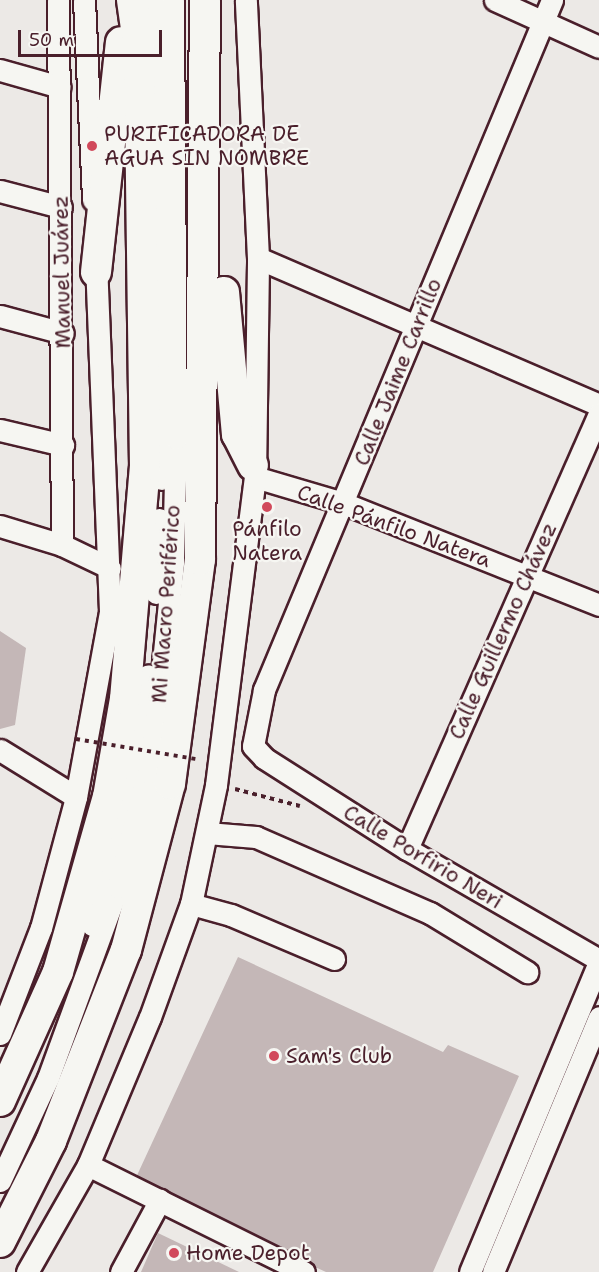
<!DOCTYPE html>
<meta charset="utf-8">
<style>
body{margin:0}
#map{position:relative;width:599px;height:1272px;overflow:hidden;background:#ece9e6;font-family:"Shantell Sans",sans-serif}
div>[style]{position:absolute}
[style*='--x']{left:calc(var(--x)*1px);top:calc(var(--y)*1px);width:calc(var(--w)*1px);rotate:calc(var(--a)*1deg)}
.building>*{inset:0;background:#c4b7b7}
.path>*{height:4px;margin-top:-2px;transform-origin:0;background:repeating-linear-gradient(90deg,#4a1f2b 0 4.5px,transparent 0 9px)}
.roads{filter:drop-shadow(2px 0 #4a1f2b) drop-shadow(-2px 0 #4a1f2b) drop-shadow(0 2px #4a1f2b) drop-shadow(0 -2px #4a1f2b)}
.minor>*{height:21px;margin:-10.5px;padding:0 10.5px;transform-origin:10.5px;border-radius:10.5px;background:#f6f6f2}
.highway>*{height:30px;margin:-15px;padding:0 15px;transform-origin:15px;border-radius:15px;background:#f6f6f2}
.path-bridge>*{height:4px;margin-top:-2px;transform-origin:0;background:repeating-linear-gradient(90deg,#4a1f2b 0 4.5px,transparent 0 9px)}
.dots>*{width:16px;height:16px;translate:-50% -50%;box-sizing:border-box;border:3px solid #f6f6f2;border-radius:50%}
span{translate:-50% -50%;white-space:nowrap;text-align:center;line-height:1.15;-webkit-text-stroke:4.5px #f6f6f2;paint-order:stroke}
.poi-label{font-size:21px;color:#4a1f2b}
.left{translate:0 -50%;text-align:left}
.street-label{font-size:21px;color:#4a1f2b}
.scale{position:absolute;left:18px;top:30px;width:144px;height:27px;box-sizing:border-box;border:3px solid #4a1f2b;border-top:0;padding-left:8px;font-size:18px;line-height:21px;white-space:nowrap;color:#4a1f2b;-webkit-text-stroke:4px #f6f6f2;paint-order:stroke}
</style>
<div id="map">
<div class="building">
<div style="clip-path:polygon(0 631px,26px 648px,15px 725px,0 729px)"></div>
<div style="clip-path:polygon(238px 957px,443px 1052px,448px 1045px,519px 1076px,433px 1272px,326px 1272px,133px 1184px)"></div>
<div style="clip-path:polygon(158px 1233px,239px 1272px,141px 1272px)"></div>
</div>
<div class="path">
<div style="--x:235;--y:789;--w:67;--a:14.7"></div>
</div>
<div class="roads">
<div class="minor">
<div style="--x:58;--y:0;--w:545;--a:89.58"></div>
<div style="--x:84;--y:0;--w:200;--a:87.4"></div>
<div style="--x:153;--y:0;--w:479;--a:89"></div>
<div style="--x:495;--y:0;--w:114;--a:24.3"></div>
<div style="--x:552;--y:0;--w:748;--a:112.66"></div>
<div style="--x:264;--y:690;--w:57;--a:101.1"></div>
<div style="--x:253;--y:746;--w:16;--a:47"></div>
<div style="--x:264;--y:758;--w:169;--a:32.5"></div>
<div style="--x:407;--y:849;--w:222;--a:30"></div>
<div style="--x:0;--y:70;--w:62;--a:15.8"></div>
<div style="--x:0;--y:191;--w:63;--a:14.7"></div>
<div style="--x:258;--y:258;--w:371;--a:23.3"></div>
<div style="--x:0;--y:316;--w:65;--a:15.1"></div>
<div style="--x:0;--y:430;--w:65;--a:13.4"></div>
<div style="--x:255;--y:477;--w:92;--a:16.5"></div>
<div style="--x:343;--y:503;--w:276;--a:21.7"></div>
<div style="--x:0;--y:526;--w:65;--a:17"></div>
<div style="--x:62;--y:545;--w:53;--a:25.6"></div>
<div style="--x:156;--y:593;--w:74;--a:-87.7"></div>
<div style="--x:0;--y:750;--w:89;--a:31.7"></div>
<div style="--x:207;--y:833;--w:49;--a:4.7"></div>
<div style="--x:256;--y:837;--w:190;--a:23.6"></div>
<div style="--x:430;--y:913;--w:114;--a:31.3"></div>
<div style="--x:407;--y:849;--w:476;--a:-66.2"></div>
<div style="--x:191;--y:904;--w:41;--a:15.4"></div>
<div style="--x:231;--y:915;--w:112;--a:23.1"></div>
<div style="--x:92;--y:925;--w:157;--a:-75.6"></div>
<div style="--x:131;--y:773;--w:99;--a:-80.2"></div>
<div style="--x:0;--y:1034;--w:114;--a:-68.9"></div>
<div style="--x:41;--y:928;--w:136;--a:-75"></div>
<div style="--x:76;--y:797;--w:189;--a:-79.6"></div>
<div style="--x:110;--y:611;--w:353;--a:-92.3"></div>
<div style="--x:88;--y:1165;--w:241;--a:26.4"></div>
<div style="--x:0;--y:1181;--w:114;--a:-65"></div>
<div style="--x:48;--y:1078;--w:203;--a:-69.9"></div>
<div style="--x:118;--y:887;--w:119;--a:-75.4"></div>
<div style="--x:148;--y:772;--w:72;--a:-81.2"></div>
<div style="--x:159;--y:701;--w:140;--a:-84.2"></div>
<div style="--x:173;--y:562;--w:124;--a:-88.6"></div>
<div style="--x:176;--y:438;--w:438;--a:-90.4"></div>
<div style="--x:27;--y:1272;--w:123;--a:-60.3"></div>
<div style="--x:88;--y:1165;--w:160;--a:-67.3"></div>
<div style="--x:150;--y:1017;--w:120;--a:-70.1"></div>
<div style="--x:191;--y:904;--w:122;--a:-78.1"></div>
<div style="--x:216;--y:785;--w:310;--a:-82.8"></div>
<div style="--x:255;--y:477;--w:219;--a:-89.2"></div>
<div style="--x:258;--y:258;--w:258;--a:-92.7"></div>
<div style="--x:121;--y:1272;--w:82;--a:-61.6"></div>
<div style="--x:470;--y:1272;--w:336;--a:-67.4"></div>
<div style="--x:493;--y:1272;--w:276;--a:-67.4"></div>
</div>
<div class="highway">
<div style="--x:96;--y:272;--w:231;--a:-83.8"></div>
<div style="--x:224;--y:292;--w:143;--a:84.8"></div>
<div style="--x:237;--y:434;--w:35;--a:63"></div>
<div style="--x:0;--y:1101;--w:141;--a:-65.8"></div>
<div style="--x:58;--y:972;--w:182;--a:-74.1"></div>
<div style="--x:108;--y:797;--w:99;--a:-80.2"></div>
<div style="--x:125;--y:699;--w:234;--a:-85.1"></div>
<div style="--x:145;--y:466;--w:416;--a:-90.8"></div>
<div style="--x:139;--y:50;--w:50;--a:-98"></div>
<div style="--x:0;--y:1242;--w:113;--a:-63.2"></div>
<div style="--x:51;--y:1141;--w:205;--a:-68.6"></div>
<div style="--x:126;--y:950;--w:172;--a:-75.2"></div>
<div style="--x:170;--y:784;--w:226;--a:-82.4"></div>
<div style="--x:200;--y:560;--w:560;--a:-89.49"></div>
</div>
</div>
<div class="path-bridge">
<div style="--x:76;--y:739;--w:122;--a:9.5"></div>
</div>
<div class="dots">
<div style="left:92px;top:146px;background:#d1495b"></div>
<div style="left:267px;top:507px;background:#d1495b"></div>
<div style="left:274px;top:1056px;background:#d1495b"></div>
<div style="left:174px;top:1253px;background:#d1495b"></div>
</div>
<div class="poi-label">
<span class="left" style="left:104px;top:146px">PURIFICADORA DE<br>AGUA SIN NOMBRE</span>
<span style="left:267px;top:541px">Pánfilo<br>Natera</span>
<span class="left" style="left:286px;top:1056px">Sam's Club</span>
<span class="left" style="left:186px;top:1253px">Home Depot</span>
</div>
<div class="street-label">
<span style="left:62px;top:272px;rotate:-91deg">Manuel Juárez</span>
<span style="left:398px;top:372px;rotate:-68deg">Calle Jaime Carrillo</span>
<span style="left:394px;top:526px;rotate:20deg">Calle Pánfilo Natera</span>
<span style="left:166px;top:604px;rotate:-86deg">Mi Macro Periférico</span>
<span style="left:503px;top:631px;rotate:-66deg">Calle Guillermo Chávez</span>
<span style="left:423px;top:857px;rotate:31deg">Calle Porfirio Neri</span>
</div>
<div class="scale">50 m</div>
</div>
